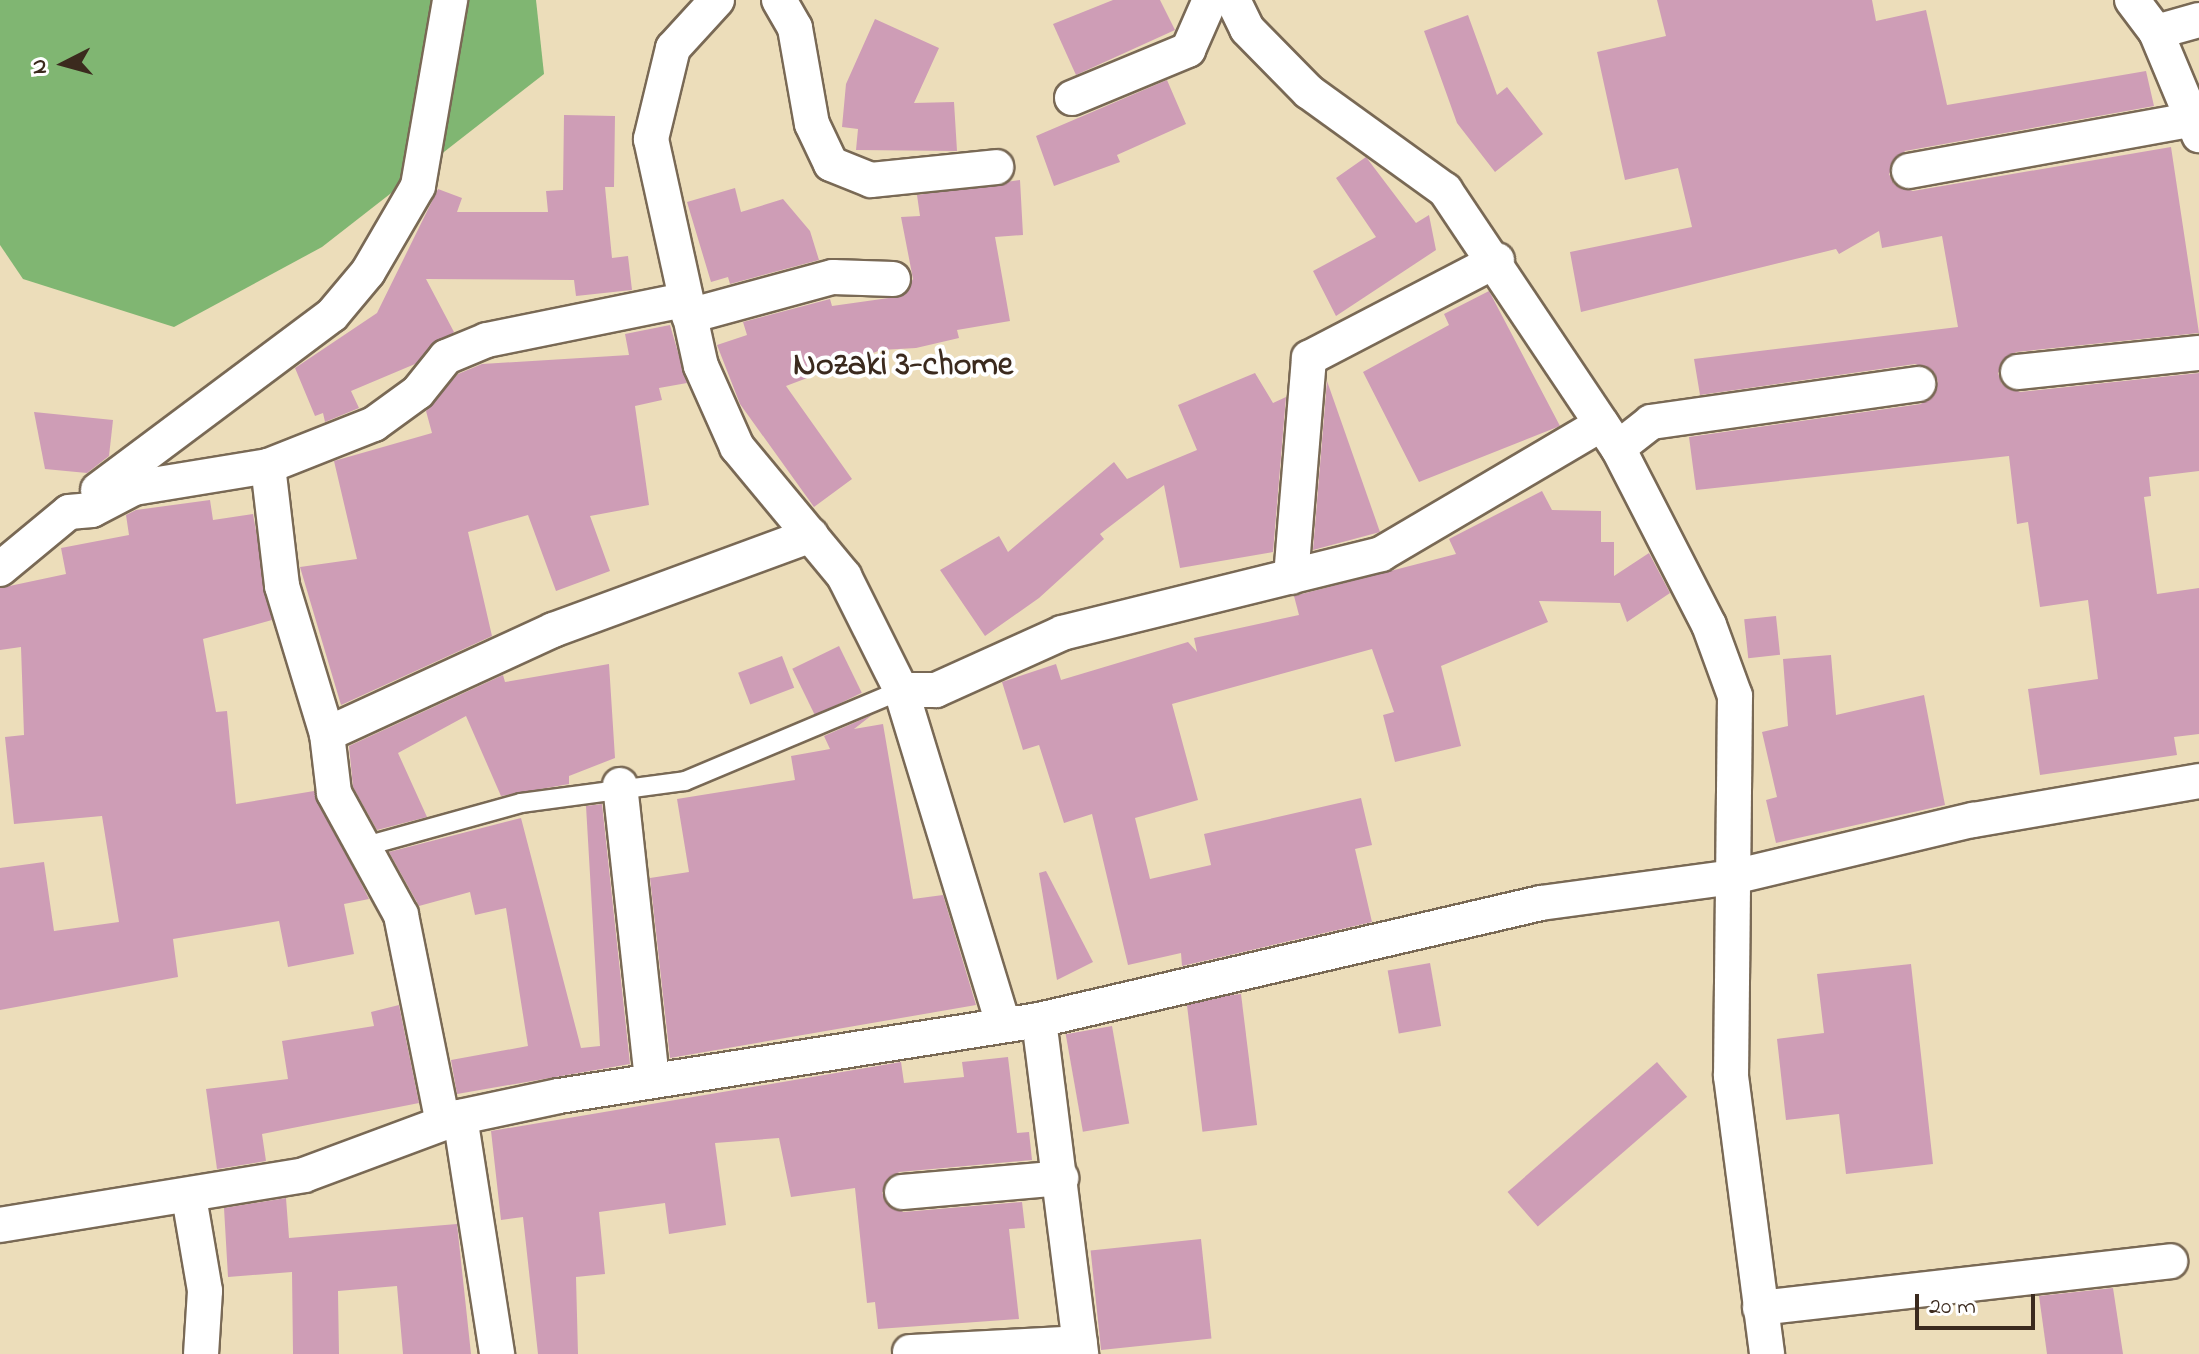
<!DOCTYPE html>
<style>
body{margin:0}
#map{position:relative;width:2199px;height:1354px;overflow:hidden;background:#ecddba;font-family:"Indie Flower",sans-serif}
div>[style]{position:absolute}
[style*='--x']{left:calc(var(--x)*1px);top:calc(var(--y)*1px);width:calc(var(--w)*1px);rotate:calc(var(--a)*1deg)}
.forest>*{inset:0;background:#80b672}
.building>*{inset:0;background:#ce9db6;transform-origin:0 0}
.roads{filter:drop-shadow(2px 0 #796955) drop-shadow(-2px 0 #796955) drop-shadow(0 2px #796955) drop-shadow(0 -2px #796955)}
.lane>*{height:18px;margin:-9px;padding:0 9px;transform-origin:9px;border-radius:9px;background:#fff}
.street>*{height:34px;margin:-17px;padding:0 17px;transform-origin:17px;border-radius:17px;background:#fff}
span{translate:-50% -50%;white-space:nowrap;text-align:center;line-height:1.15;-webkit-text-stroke:8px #fff;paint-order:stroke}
.neighbourhood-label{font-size:34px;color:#3b2a1e;font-weight:700}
.north{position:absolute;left:24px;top:24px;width:80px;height:80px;-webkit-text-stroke:6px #fff;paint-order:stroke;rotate:264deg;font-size:22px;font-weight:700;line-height:32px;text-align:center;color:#3b2a1e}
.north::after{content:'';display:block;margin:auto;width:28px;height:36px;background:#3b2a1e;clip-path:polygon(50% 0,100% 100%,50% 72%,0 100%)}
.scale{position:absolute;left:1915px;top:1294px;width:120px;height:36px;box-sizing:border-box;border:4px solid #3b2a1e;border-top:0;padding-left:10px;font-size:24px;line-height:28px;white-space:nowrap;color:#3b2a1e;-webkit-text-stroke:6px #fff;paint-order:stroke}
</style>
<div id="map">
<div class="forest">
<div style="clip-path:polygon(0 0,536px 0,544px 74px,322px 247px,174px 327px,23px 279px,0 245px)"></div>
</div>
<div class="building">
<div style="clip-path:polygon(1113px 0,1160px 0,1175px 30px,1076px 75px,1053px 24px)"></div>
<div style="clip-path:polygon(1657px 0,1872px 0,1876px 21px,1926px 10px,1947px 105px,2146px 71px,2154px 106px,1905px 151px,1889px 174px,1894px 184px,1913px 191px,2171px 147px,2199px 333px,2016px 352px,1998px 373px,2002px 384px,2020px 392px,2199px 373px,2199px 471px,2149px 477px,2151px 496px,2144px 497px,2157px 594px,2199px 588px,2199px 734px,2174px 737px,2177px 755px,2040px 775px,2028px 689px,2098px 679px,2088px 600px,2040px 607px,2028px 522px,2017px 524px,2009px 456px,1696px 490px,1689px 437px,1921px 404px,1938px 382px,1933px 371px,1915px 364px,1700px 395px,1694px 359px,1958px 327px,1942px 236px,1882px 248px,1879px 231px,1839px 254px,1836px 249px,1581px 312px,1570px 252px,1692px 227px,1678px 168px,1625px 180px,1597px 52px,1666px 36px)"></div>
<div style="clip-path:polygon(1468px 15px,1497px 95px,1507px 87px,1543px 134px,1495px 172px,1457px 123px,1424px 31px)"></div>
<div style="clip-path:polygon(875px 19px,939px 48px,914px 103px,954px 102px,957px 151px,856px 150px,858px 129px,842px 127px,846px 84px)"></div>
<div style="clip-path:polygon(1167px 80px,1186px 124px,1117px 155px,1120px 162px,1054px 186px,1036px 136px)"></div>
<div style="clip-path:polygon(564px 115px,615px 116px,614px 187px,605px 187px,612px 258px,628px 256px,632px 290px,576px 296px,574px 280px,426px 279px,454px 332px,415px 364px,351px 391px,359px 408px,325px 422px,323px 413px,315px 416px,295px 368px,377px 313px,438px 189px,462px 198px,457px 212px,548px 212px,546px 191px,563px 190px)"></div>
<div style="clip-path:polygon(1366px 157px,1416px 223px,1429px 215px,1436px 250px,1336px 316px,1313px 271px,1376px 237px,1336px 178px)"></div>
<div style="clip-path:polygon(1020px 180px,1023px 235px,995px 237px,1010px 321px,957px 330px,959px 338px,916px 348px,881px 350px,786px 386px,852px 479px,814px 507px,740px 404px,717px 345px,747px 335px,743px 322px,830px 299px,832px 306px,903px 296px,913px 279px,901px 217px,920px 216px,917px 195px)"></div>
<div style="clip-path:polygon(735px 188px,741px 212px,783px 199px,810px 231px,819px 260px,730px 284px,728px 277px,711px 282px,687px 202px)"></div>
<div style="clip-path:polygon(1489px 291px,1560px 426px,1419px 482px,1363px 372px,1449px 325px,1444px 314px)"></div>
<div style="clip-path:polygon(670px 325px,687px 383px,659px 388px,662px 400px,635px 406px,649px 505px,590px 516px,610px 571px,556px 591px,528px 515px,468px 532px,492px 636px,341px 705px,300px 567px,357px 559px,334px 461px,432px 433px,426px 411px,458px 374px,482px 364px,629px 355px,625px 334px)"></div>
<div style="clip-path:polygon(1255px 373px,1273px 403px,1286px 397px,1273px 552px,1180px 568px,1164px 485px,1100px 534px,1104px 539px,1039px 598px,985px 636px,940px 570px,999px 536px,1008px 552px,1114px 462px,1127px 479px,1197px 450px,1178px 405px)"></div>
<div style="clip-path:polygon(1327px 381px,1380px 532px,1313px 550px)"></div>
<div style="clip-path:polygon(34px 412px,113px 420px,109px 456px,87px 473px,45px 469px)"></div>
<div style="clip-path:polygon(1542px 491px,1552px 510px,1601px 511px,1601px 542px,1614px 542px,1614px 576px,1649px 553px,1670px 593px,1627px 622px,1620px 603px,1539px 601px,1548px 622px,1441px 666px,1461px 746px,1395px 762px,1383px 715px,1394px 712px,1372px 649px,1172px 704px,1198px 800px,1135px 818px,1150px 879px,1211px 865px,1204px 834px,1361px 798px,1372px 845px,1355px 849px,1372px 922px,1182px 966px,1181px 953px,1128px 965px,1092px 814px,1064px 823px,1039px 745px,1023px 750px,1002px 682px,1056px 664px,1061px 680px,1188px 642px,1197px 652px,1194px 638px,1299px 615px,1294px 596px,1456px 554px,1449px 539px)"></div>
<div style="clip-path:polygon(210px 500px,213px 520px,253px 514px,272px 620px,203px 639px,216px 712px,227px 711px,236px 804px,314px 791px,369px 899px,344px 904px,354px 954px,288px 967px,279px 921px,173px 939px,178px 977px,0 1010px,0 868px,44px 862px,54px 931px,119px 922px,102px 816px,14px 824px,5px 737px,24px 735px,21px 647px,0 650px,0 588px,66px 574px,61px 548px,129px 535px,126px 515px,136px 510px)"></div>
<div style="left:1776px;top:616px;width:39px;height:32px;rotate:84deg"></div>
<div style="left:839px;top:646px;width:52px;height:52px;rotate:64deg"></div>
<div style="clip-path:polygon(1831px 655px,1836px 715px,1924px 695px,1945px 805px,1776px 843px,1766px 800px,1777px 797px,1762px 732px,1788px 726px,1783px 659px)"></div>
<div style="left:782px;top:656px;width:34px;height:47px;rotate:69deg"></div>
<div style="clip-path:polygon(609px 664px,615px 758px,569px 776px,569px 784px,501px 796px,466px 716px,398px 753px,427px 817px,377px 830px,353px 787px,349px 746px,503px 675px,505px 682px)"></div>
<div style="clip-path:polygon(872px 715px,854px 729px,883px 724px,913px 899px,943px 895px,976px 1005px,670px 1058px,650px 878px,689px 872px,677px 799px,795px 780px,791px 756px,830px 749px,824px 736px)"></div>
<div style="clip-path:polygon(602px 804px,630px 1064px,457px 1094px,451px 1060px,528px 1046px,506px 908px,475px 915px,470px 892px,419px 906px,389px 852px,521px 818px,581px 1048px,600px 1046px,586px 806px)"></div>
<div style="clip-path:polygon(1046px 871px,1093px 962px,1057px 980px,1039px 873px)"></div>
<div style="left:1430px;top:963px;width:64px;height:43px;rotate:80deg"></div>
<div style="clip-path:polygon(1911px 964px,1933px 1164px,1846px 1174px,1839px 1114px,1786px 1120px,1777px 1039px,1824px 1033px,1817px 974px)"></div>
<div style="left:1241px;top:994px;width:132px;height:55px;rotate:83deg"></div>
<div style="clip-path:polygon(399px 1005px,419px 1103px,262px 1134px,266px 1161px,217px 1169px,206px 1089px,288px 1079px,282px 1041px,374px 1026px,371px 1012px)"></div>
<div style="left:1112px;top:1026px;width:99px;height:47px;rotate:80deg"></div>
<div style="clip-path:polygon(1008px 1057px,1017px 1133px,1029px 1132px,1032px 1160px,899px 1172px,882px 1193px,903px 1212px,1022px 1202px,1025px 1228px,1009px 1229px,1019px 1319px,878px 1329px,875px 1302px,867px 1303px,855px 1188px,791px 1197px,779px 1138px,715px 1143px,726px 1225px,669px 1234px,665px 1203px,599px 1212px,605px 1274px,576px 1277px,578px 1354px,538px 1354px,523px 1217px,501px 1220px,491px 1131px,901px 1062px,904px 1083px,964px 1077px,962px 1062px)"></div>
<div style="left:1657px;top:1062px;width:46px;height:198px;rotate:49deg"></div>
<div style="clip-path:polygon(286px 1198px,289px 1238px,457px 1224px,471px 1354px,403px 1354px,397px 1286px,338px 1291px,339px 1354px,293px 1354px,292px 1272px,228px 1277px,224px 1208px)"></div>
<div style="left:1201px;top:1239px;width:100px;height:111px;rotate:84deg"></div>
<div style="clip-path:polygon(2113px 1288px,2123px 1354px,2047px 1354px,2039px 1296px)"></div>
</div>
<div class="roads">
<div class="lane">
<div style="--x:366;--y:846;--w:161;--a:-15.5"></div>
<div style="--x:521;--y:803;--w:165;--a:-7.6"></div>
<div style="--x:685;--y:781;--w:234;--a:-22.8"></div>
</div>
<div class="street">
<div style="--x:717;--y:0;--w:65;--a:132.5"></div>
<div style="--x:673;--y:48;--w:94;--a:103.6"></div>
<div style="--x:651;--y:139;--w:232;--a:77.6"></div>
<div style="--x:701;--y:366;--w:89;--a:66"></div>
<div style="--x:737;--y:447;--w:168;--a:50.3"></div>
<div style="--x:844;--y:576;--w:127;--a:63.4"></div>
<div style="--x:901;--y:690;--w:349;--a:73"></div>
<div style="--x:779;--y:0;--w:32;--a:60"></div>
<div style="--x:795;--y:28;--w:97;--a:80"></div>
<div style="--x:812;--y:124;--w:44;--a:64.6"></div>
<div style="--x:831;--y:164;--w:43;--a:21.8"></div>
<div style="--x:871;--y:180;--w:126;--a:-5.9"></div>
<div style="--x:1233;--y:0;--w:32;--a:64"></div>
<div style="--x:1247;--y:29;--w:88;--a:45.5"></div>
<div style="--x:1309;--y:92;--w:168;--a:35.8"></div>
<div style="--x:1445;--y:190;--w:311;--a:56.2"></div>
<div style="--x:1618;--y:448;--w:199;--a:62.8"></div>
<div style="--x:1709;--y:625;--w:76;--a:69.9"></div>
<div style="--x:1735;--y:696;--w:380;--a:90.6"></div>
<div style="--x:1731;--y:1076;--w:280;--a:82.6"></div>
<div style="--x:2132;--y:0;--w:40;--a:53"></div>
<div style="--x:2156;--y:32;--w:112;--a:67.3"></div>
<div style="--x:2156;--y:32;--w:45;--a:-15.6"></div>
<div style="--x:1072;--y:98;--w:126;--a:-22.5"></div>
<div style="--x:1188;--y:50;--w:55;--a:-66.3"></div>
<div style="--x:1909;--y:171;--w:290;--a:-10.3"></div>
<div style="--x:689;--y:316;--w:149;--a:-15.2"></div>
<div style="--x:833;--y:277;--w:60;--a:1.9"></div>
<div style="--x:2018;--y:372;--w:182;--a:-6"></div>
<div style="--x:1618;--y:448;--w:42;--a:-38.2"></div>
<div style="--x:1651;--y:422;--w:270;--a:-8.1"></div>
<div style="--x:268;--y:466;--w:121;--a:83.3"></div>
<div style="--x:282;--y:586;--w:155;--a:73.1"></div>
<div style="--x:327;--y:734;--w:59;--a:83.2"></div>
<div style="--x:334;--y:793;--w:139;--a:61.2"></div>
<div style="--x:401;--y:915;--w:212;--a:78.6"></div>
<div style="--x:98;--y:490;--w:292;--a:-36.8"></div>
<div style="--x:332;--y:315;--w:56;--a:-50.1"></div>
<div style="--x:368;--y:272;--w:99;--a:-59.8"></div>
<div style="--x:418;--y:186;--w:189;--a:-80.2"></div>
<div style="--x:0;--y:569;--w:89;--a:-39.6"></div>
<div style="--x:69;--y:512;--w:23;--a:-5"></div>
<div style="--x:92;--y:510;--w:47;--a:-27.6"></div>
<div style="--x:134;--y:488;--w:136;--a:-9.3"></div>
<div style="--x:268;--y:466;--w:114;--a:-21.6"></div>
<div style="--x:374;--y:424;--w:54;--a:-36"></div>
<div style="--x:418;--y:392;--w:45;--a:-51.3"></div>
<div style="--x:446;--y:357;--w:44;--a:-22.5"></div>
<div style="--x:487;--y:340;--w:201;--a:-11.5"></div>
<div style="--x:1291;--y:577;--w:220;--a:-85.3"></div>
<div style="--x:1309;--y:358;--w:212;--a:-27.5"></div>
<div style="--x:901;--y:690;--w:35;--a:0"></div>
<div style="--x:936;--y:690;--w:138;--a:-24.3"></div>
<div style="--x:1062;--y:633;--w:329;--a:-13.9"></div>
<div style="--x:1381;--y:554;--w:256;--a:-30.5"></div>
<div style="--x:327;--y:734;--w:249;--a:-24.7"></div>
<div style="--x:553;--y:630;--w:275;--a:-20.2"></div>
<div style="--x:620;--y:785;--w:295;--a:83.8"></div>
<div style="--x:1039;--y:1020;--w:337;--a:82.8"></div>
<div style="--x:460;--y:1117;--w:240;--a:81.1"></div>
<div style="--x:902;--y:1192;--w:160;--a:-5"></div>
<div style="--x:189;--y:1197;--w:95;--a:80.3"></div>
<div style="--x:205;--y:1291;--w:63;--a:93.6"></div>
<div style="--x:0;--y:1225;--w:308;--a:-9.3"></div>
<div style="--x:304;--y:1175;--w:166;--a:-20.4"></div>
<div style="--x:460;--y:1117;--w:101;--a:-12"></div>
<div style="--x:559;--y:1096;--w:486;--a:-9"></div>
<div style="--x:1039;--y:1020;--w:515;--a:-13.12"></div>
<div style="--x:1541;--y:903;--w:194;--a:-7.7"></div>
<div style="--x:1733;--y:877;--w:247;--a:-13.4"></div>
<div style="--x:1973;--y:820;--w:229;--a:-9.8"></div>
<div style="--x:1760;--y:1308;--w:413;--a:-6.5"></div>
<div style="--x:910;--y:1352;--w:170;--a:-3"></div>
</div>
</div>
<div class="neighbourhood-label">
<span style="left:903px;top:367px">Nozaki 3-chome</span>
</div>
<div class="north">N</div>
<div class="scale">20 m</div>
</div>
